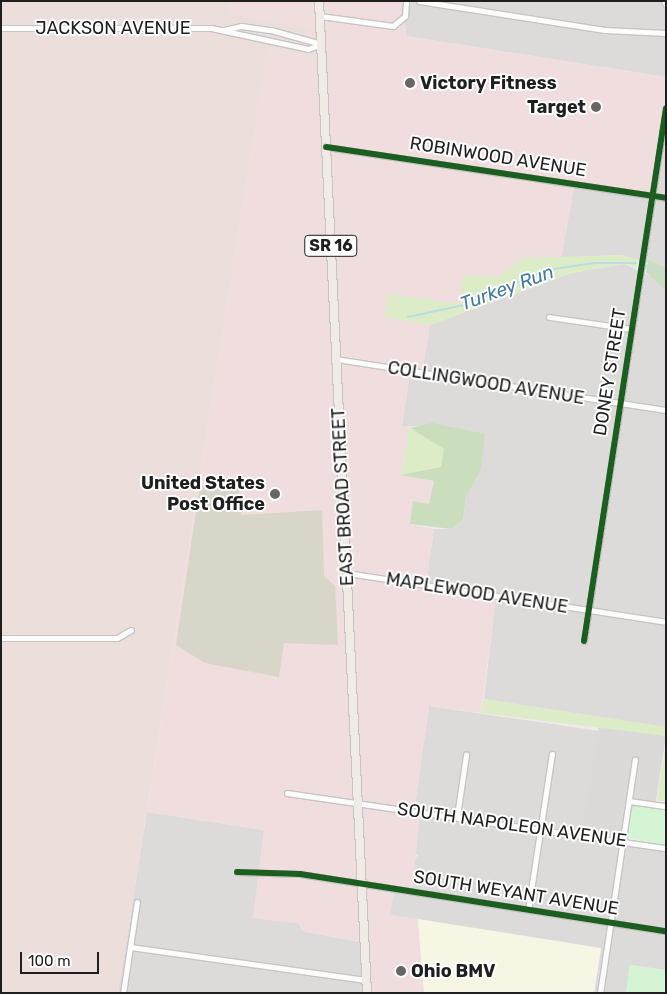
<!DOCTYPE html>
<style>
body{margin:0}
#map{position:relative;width:667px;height:994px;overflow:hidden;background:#edebe8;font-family:Rubik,sans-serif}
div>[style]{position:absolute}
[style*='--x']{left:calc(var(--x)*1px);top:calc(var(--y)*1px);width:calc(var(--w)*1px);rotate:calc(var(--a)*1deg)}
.residential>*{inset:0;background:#dcdbd9}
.commercial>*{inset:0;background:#f0dede}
.education>*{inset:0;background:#f7f5e4}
.religious>*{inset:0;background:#dbdad9}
.military>*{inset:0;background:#ecdfdb}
.construction>*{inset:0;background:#d7d6c9}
.grass>*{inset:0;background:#dcecc6}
.forest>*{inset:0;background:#caddbd}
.park>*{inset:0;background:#d5f4d3}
.stream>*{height:2px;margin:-1px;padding:0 1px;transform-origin:1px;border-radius:1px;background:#badde2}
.roads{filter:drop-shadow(1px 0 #c6c5c4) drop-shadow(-1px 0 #c6c5c4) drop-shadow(0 1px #c6c5c4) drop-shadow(0 -1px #c6c5c4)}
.street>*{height:5px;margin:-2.5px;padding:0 2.5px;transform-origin:2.5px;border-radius:2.5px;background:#fcfcfc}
.primary>*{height:8px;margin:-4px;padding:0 4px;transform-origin:4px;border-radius:4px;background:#f1ebe5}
.cycleway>*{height:6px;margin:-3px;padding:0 3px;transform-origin:3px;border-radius:3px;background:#1b5e20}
.dots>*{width:14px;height:14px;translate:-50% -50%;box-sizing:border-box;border:2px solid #fff;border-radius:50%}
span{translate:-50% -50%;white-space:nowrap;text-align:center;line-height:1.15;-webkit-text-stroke:4px #fff;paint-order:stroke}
.shield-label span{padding:1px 4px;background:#fff;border:1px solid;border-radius:4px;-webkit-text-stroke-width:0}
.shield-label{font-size:16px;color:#1f1f1f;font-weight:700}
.street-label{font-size:18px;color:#1f1f1f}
.poi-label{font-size:18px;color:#1f1f1f;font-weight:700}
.left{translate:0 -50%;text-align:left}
.right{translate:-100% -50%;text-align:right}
.water-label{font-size:19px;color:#427aa3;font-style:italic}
.frame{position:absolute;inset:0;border:2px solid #1f1f1f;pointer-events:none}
.scale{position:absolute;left:20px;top:952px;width:79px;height:22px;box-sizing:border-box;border:2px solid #1f1f1f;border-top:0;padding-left:6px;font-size:15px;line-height:18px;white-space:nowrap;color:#1f1f1f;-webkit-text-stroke:4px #fff;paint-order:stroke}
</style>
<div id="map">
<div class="residential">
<div style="clip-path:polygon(404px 1px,666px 1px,666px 77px,406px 36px)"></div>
<div style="clip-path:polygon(666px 107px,666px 267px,620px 255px,561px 259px,574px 184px)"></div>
<div style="clip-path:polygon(624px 264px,655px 278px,666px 291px,666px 727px,484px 699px,496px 596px,426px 585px,434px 529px,452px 529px,463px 520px,466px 497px,480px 472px,427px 425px,402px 427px,410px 372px,422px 373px,430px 325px,572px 273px)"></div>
<div style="clip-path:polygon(429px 706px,599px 731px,583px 835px,666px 846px,666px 970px,630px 965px,626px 993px,594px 993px,601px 949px,390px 915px,394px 889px,418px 855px,413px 854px,420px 812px,414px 811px)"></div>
<div style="clip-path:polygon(147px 812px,264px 830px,302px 931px,365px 943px,368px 993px,118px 993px)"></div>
</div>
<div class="commercial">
<div style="clip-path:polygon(229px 1px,404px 1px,406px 36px,666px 77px,666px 107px,651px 196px,575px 184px,561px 259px,522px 258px,498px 277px,465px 275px,458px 304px,389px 294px,385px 317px,430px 325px,422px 373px,410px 372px,402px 426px,410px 428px,401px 474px,434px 481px,429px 504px,410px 524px,434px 529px,426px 585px,496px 596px,481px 713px,429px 706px,414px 811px,420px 812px,412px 892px,394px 890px,390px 915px,418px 919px,424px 993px,368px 993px,365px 943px,302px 931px,301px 924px,253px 918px,264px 830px,147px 812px,268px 49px,322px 60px,320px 29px,230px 14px)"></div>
</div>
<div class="education">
<div style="clip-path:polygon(418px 919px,601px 948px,594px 993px,424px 993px)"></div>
</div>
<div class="religious">
<div style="clip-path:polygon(599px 726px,666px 736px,655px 807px,631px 809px,628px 838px,623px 842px,582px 836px)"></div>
</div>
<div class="military">
<div style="clip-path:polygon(1px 1px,229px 1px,230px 14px,320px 29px,322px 60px,268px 49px,118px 993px,1px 993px)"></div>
</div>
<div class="construction">
<div style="clip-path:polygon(200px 486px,239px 488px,241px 515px,322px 510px,324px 576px,335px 586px,338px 645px,284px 643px,279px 677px,205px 663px,176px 645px)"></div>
</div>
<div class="grass">
<div style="clip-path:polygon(620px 255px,637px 259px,636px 267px,624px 264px,572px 273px,430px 325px,385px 317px,388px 294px,458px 304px,465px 275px,498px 277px,522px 258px)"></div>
<div style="clip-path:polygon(410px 428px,444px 449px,441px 467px,401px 475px)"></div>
<div style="clip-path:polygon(484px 699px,666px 727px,666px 736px,481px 713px)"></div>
<div style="clip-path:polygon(666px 743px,666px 802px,657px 800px)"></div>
</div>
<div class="forest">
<div style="clip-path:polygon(648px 260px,666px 267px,666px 291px,646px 272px)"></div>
<div style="clip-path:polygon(432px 423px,485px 434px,480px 472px,466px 497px,463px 520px,452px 529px,410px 524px,413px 501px,429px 504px,434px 481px,401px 475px,441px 467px,444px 449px,410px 428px)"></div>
</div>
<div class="park">
<div style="clip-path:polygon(638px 804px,666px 808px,666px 846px,627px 837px,631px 811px)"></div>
<div style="clip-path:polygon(630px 965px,666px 970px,666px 993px,626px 993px)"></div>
</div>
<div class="stream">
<div style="--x:647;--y:266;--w:21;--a:25"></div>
<div style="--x:408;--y:317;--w:57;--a:-12.1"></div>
<div style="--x:464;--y:305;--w:89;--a:-23.1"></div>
<div style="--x:546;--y:270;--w:49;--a:-8.3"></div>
<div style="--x:594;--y:263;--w:42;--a:0"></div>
</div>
<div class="roads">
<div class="street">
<div style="--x:419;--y:1;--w:188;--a:8.9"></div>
<div style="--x:605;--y:30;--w:61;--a:2.8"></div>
<div style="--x:664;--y:1;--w:4;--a:63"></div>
<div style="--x:320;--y:16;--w:74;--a:7.8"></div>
<div style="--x:393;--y:26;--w:16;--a:-40"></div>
<div style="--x:405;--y:16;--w:15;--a:-86"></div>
<div style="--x:1;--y:28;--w:210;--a:0"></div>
<div style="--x:211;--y:28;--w:99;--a:12.2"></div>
<div style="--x:308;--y:49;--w:14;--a:-21"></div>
<div style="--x:224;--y:30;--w:17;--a:-13"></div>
<div style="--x:241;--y:26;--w:30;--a:8"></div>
<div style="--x:271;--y:30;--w:52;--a:15.6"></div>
<div style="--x:326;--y:147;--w:344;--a:8.5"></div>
<div style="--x:549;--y:317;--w:83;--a:8.3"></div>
<div style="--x:336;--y:359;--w:334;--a:8.8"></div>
<div style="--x:347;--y:573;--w:323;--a:8.7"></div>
<div style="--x:1;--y:638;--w:116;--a:0"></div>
<div style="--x:117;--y:638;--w:16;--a:-30"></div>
<div style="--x:584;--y:641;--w:539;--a:-81.25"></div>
<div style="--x:287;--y:793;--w:383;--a:8.3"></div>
<div style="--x:629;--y:801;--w:37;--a:8"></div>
<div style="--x:457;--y:816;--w:62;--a:-81.6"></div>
<div style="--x:237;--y:872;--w:63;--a:1.8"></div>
<div style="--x:300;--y:874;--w:370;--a:8.9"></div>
<div style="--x:528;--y:910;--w:158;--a:-81.3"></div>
<div style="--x:131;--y:947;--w:238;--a:8"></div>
<div style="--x:123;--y:993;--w:92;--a:-81.3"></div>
<div style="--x:600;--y:993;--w:236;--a:-81.5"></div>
</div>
<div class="primary">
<div style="--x:319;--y:1;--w:993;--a:87.23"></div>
</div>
</div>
<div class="cycleway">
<div style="--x:326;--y:147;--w:344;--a:8.5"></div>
<div style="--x:584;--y:641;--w:539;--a:-81.25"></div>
<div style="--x:237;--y:872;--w:63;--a:1.8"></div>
<div style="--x:300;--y:874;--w:370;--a:8.9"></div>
</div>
<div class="dots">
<div style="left:410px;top:83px;background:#676665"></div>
<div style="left:596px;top:107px;background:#676665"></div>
<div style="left:275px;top:494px;background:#676665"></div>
<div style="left:401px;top:971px;background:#676665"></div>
</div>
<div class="shield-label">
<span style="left:331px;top:246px">SR 16</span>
</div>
<div class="street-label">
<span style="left:113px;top:28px">JACKSON AVENUE</span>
<span style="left:498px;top:157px;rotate:9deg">ROBINWOOD AVENUE</span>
<span style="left:610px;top:372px;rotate:-81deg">DONEY STREET</span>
<span style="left:486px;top:383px;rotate:9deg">COLLINGWOOD AVENUE</span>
<span style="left:343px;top:497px;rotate:-93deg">EAST BROAD STREET</span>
<span style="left:477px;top:593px;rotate:9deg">MAPLEWOOD AVENUE</span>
<span style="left:512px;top:825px;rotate:8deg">SOUTH NAPOLEON AVENUE</span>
<span style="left:516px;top:893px;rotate:9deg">SOUTH WEYANT AVENUE</span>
</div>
<div class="poi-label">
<span class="left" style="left:420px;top:83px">Victory Fitness</span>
<span class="right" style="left:586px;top:107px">Target</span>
<span class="right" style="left:265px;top:494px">United States<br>Post Office</span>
<span class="left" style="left:411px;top:971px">Ohio BMV</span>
</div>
<div class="water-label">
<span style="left:507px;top:288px;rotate:-20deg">Turkey Run</span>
</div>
<div class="frame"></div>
<div class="scale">100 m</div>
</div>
